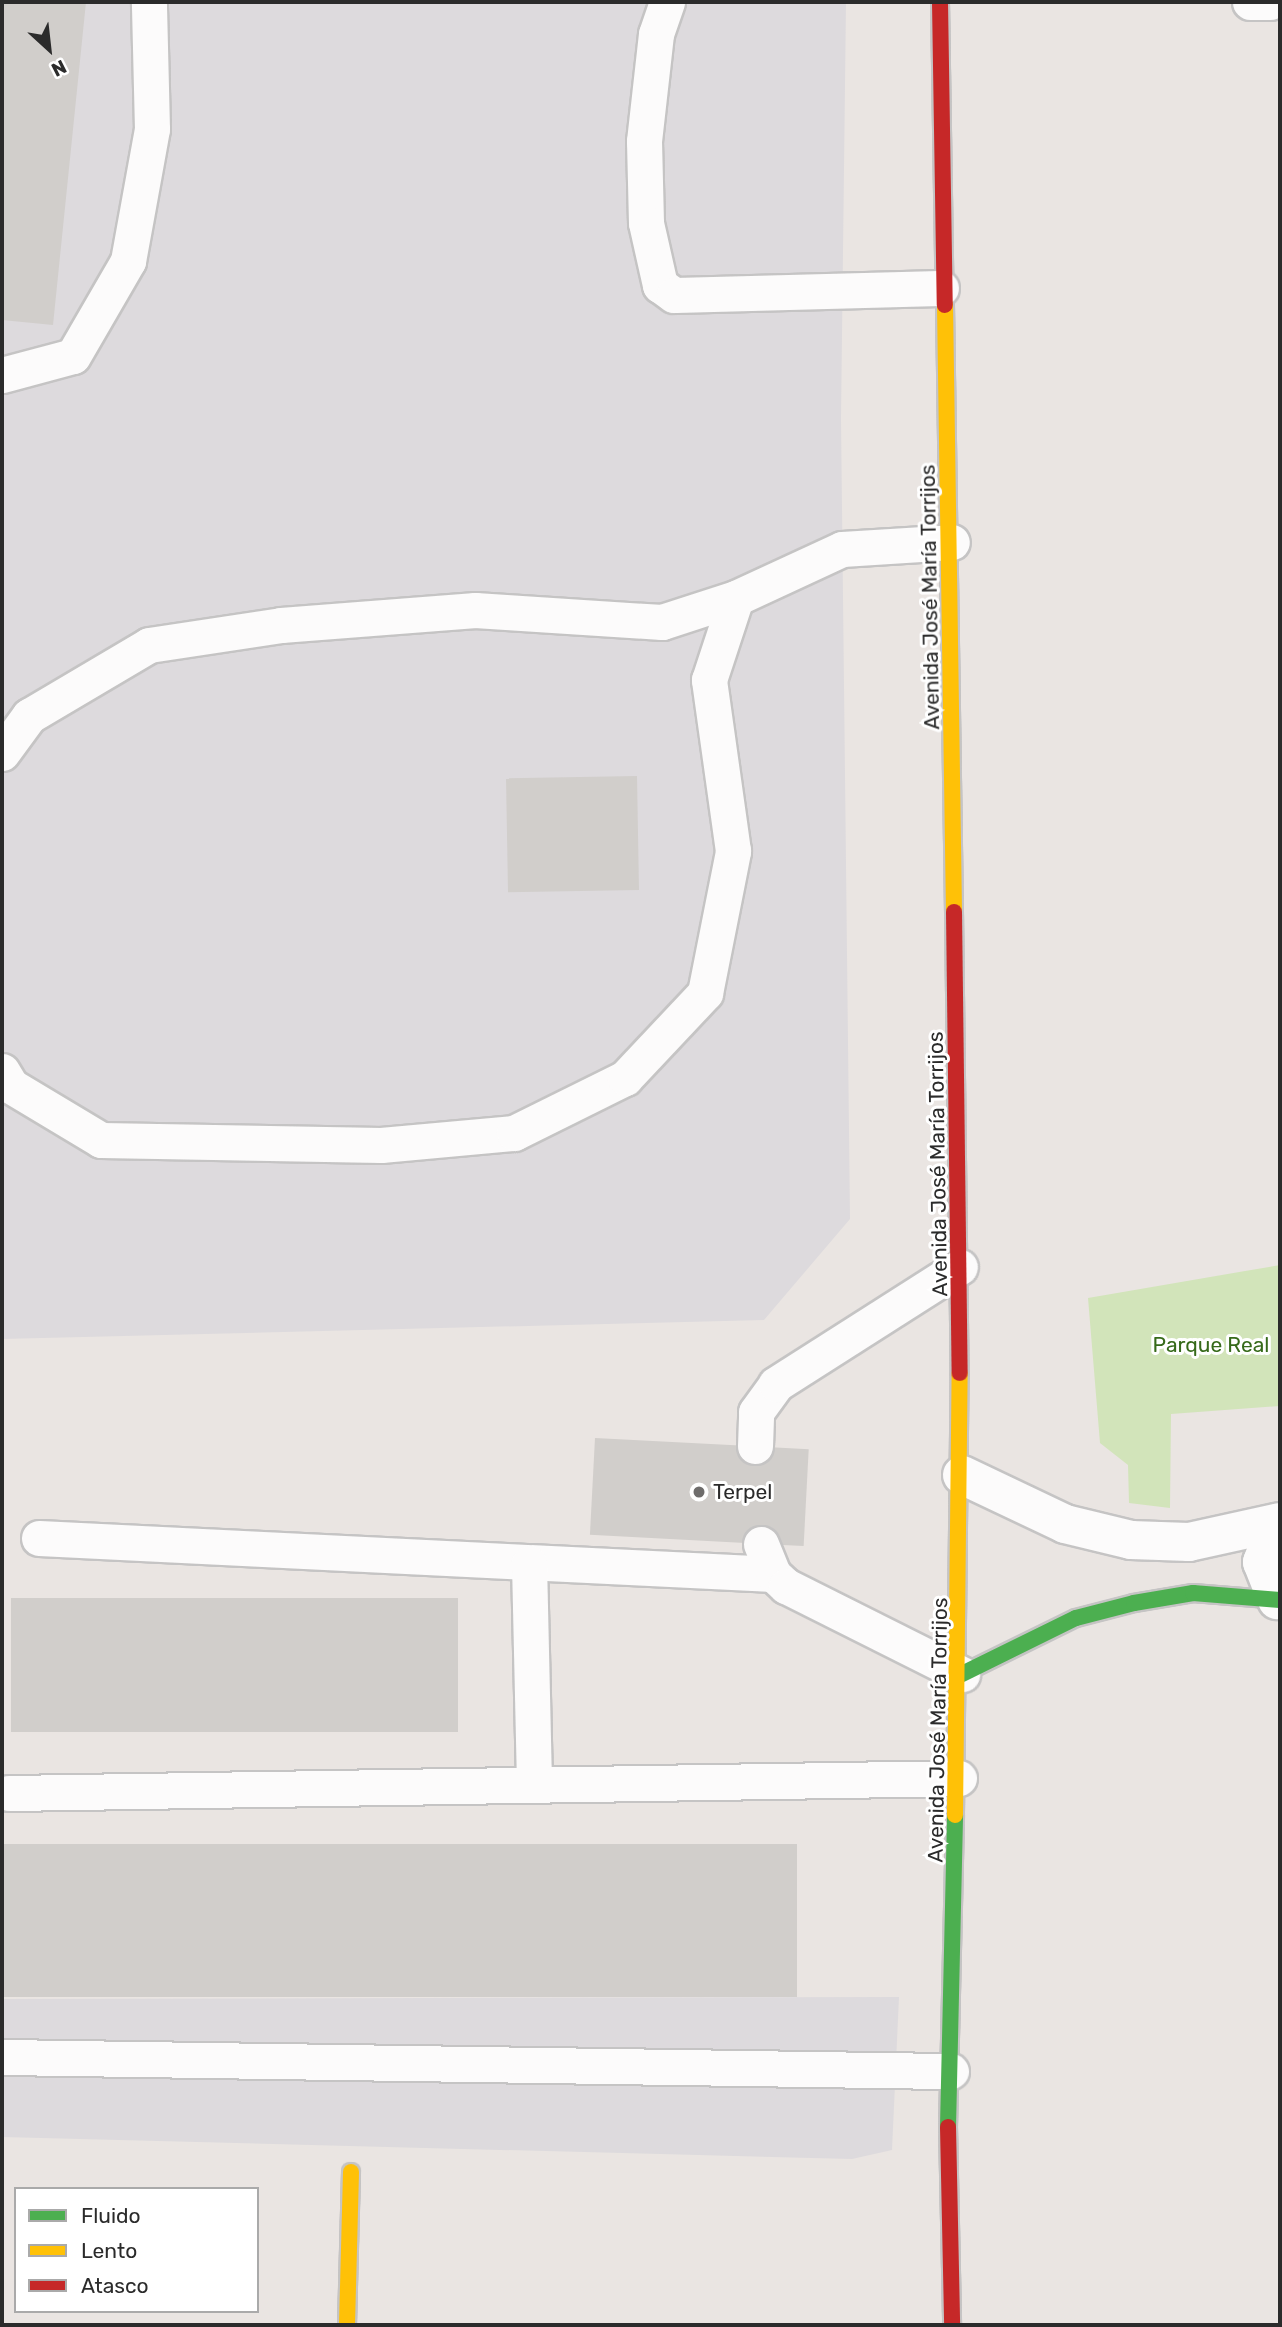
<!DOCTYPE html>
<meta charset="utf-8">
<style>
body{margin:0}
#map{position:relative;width:1282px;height:2327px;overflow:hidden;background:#eae5e2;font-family:Rubik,sans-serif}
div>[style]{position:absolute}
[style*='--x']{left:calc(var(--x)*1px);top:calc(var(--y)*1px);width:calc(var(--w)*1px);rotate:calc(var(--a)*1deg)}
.industrial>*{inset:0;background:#dddadd}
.green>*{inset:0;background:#d2e4ba}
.building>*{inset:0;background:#d1cecb;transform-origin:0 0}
.roads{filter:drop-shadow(2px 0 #c5c4c4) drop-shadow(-2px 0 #c5c4c4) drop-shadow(0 2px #c5c4c4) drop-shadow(0 -2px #c5c4c4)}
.lane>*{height:35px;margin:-17.5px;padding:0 17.5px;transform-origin:17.5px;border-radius:17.5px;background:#fcfbfb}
.street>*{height:38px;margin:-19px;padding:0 19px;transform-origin:19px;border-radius:19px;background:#fcfbfb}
.fast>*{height:16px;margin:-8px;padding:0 8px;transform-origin:8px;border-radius:8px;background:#4caf50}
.slow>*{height:16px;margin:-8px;padding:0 8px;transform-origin:8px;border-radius:8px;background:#ffc107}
.jam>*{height:16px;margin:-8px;padding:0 8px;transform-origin:8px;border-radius:8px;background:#c62828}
.dots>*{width:19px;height:19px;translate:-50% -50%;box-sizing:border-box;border:4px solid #fff;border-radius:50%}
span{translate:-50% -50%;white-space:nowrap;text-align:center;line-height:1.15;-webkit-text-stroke:6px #fff;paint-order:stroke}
.street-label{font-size:21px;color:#2b2b2b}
.park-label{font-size:21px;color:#366a1a}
.poi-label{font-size:21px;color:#2b2b2b}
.left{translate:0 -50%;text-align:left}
.frame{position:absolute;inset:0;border:4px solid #2b2b2b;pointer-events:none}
.legend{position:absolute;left:14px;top:2187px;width:245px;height:126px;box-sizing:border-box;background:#fff;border:2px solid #aaa;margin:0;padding:9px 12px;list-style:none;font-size:21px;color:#2b2b2b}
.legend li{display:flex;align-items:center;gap:14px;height:35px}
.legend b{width:35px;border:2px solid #aaa}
.north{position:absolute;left:14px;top:14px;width:70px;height:70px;-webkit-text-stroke:5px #fff;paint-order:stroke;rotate:153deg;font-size:19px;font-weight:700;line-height:28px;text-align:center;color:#2b2b2b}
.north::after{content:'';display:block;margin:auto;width:24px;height:32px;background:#2b2b2b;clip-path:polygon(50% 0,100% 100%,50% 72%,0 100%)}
</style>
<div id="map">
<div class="industrial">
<div style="clip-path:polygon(2px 2px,846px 2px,841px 419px,850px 1219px,764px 1320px,2px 1339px)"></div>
<div style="clip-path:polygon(899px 1997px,892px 2150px,852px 2159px,2px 2137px,2px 1999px)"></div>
</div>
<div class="green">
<div style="clip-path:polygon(1280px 1265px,1280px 1406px,1171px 1414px,1170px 1508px,1129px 1503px,1128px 1465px,1100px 1443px,1088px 1298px)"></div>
</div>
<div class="building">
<div style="clip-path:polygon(2px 2px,86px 2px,53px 325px,2px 320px)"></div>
<div style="left:637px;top:776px;width:114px;height:131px;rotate:89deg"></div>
<div style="left:595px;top:1438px;width:214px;height:97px;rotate:3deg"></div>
<div style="left:458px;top:1598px;width:134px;height:447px;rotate:90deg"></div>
<div style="left:797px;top:1844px;width:153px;height:795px;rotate:90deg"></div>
</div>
<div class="roads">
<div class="lane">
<div style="--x:667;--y:2;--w:34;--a:109"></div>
<div style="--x:656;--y:34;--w:108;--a:96.4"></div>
<div style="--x:644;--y:141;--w:82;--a:88.6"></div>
<div style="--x:646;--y:223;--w:64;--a:77.3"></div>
<div style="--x:660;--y:285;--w:17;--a:36"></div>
<div style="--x:674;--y:295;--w:267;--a:-1.5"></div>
<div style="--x:1250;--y:2;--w:20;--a:0"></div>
<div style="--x:2;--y:375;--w:73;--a:-15"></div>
<div style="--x:73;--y:356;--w:110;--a:-59.9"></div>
<div style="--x:128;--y:261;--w:134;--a:-79.7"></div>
<div style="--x:152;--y:129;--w:127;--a:-91.4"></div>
<div style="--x:2;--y:753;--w:46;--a:-53.9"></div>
<div style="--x:29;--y:716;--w:139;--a:-30.6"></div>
<div style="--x:149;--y:645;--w:134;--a:-8.6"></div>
<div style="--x:281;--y:625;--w:195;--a:-4.4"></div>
<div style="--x:475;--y:610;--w:187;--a:3.7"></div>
<div style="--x:662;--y:622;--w:78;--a:-18"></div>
<div style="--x:736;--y:598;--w:117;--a:-24.8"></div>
<div style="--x:842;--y:549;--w:110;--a:-3.6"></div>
<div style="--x:2;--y:1071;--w:17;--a:59"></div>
<div style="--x:11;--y:1086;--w:105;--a:31"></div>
<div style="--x:101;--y:1140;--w:280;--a:1"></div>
<div style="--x:381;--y:1145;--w:134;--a:-5.2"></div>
<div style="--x:514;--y:1133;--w:124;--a:-26.4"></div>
<div style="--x:625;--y:1078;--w:117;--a:-46.7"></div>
<div style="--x:705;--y:993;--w:145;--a:-78.8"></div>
<div style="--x:733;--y:851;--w:173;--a:-98"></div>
<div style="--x:709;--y:680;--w:86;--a:-71.8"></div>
<div style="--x:755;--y:1446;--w:34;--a:-88"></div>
<div style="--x:756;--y:1412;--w:34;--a:-54"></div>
<div style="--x:776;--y:1384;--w:218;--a:-32.5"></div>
<div style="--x:39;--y:1538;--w:735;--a:2.81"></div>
<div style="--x:761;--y:1544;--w:32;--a:68"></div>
<div style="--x:773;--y:1574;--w:18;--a:43"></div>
<div style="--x:786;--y:1586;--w:197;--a:26.6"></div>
<div style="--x:529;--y:1563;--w:222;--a:88.7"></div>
<div style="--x:9;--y:1793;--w:950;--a:-0.9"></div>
<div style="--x:2;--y:2057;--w:949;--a:0.85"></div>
</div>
<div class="street">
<div style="--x:962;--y:1475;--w:114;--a:25.4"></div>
<div style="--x:1065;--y:1524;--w:68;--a:13.6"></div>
<div style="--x:1131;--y:1540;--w:58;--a:2"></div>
<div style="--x:1189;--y:1542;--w:93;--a:-12.4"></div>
<div style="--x:1277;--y:1523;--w:42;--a:111"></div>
<div style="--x:1262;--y:1562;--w:41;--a:68.5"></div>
</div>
<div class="fast">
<div style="--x:962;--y:1674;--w:127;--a:-26.2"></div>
<div style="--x:1076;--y:1618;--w:60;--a:-14.5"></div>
<div style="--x:1134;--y:1603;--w:60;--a:-9.6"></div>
<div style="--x:1193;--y:1593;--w:87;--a:4.6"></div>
<div style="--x:948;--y:2127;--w:312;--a:-88.7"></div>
</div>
<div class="slow">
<div style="--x:945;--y:305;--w:607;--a:89.15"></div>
<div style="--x:955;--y:1815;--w:442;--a:-89.4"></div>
<div style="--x:347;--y:2325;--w:153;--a:-88.5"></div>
</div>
<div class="jam">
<div style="--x:940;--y:2;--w:303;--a:89.1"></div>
<div style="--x:954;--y:912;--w:461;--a:89.3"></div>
<div style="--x:948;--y:2127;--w:198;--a:88.8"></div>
</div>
</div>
<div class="dots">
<div style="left:699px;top:1492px;background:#6e6c6b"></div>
</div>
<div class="street-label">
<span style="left:930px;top:597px;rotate:-91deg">Avenida José María Torrijos</span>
<span style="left:938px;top:1164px;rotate:-91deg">Avenida José María Torrijos</span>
<span style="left:938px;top:1730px;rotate:-89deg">Avenida José María Torrijos</span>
</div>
<div class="park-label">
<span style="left:1211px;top:1345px">Parque Real</span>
</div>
<div class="poi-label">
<span class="left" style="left:713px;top:1492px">Terpel</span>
</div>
<div class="frame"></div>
<ul class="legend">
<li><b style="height:9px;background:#4caf50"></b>Fluido</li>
<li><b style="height:9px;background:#ffc107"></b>Lento</li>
<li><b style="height:9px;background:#c62828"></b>Atasco</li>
</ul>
<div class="north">N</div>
</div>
